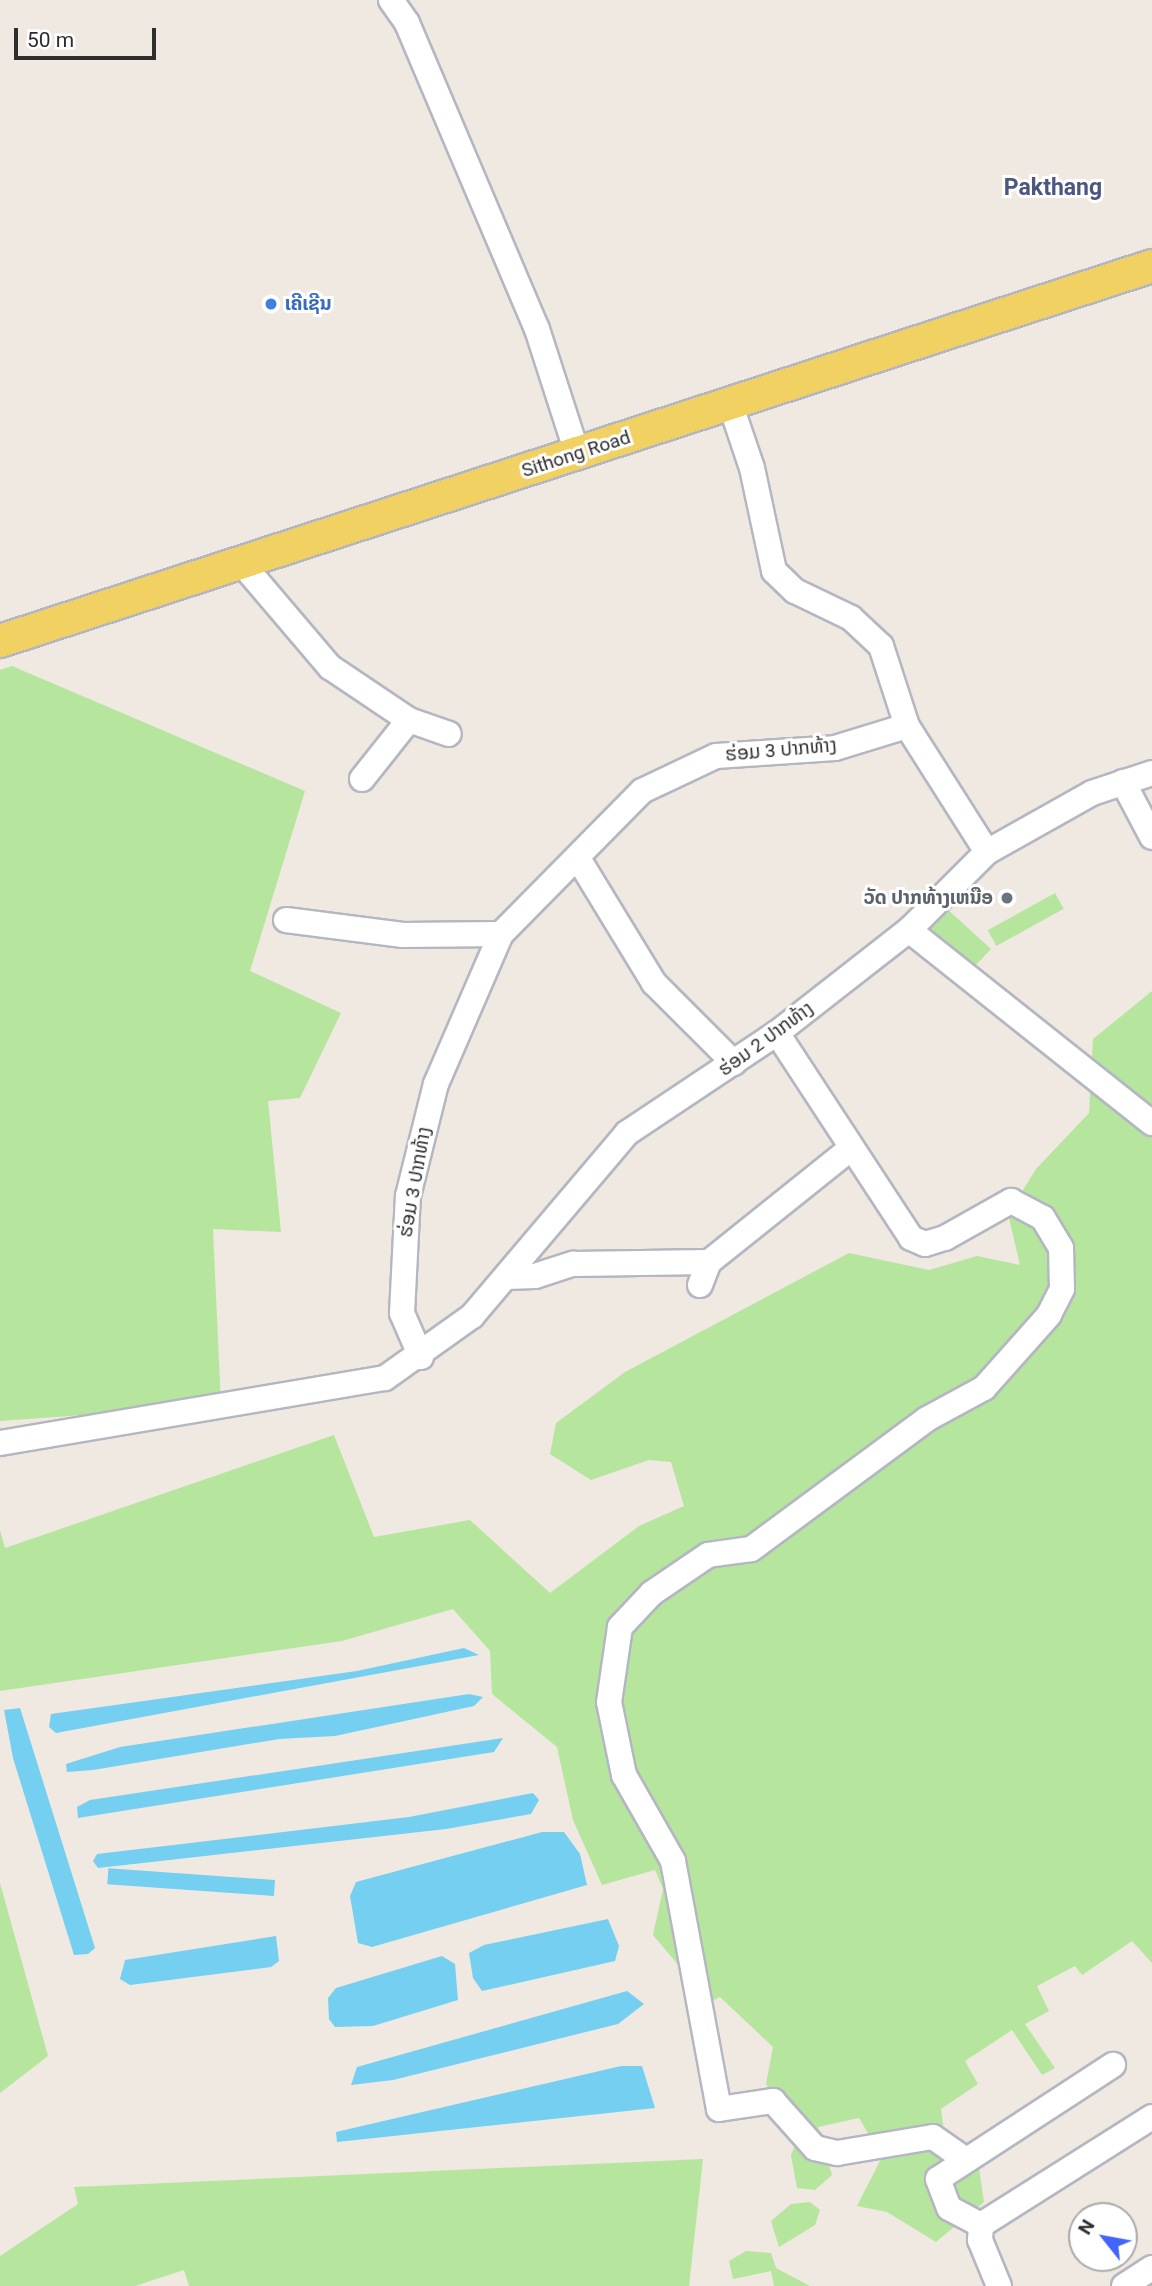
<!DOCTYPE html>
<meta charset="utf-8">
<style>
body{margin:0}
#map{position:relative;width:1152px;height:2286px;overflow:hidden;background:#efe9e1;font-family:Roboto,"Noto Sans Lao",sans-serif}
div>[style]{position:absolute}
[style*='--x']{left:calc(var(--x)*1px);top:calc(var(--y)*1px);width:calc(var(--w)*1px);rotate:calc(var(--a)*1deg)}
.green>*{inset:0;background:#b6e59e;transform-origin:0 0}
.water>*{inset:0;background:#75cff0;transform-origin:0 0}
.roads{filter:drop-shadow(2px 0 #b4b7c1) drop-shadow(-2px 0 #b4b7c1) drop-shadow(0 2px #b4b7c1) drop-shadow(0 -2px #b4b7c1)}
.minor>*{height:24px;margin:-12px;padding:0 12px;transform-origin:12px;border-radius:12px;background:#fff}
.major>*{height:32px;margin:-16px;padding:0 16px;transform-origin:16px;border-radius:16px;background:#f2d163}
.dots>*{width:19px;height:19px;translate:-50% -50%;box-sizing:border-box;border:4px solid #fff;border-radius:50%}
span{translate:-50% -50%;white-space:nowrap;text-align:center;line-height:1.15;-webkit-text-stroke:6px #fff;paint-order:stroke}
.shop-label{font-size:19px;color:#366cbe;font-weight:700}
.left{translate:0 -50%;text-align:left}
.street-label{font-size:19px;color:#2e2e2e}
.worship-label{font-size:19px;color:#5b616d;font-weight:700}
.right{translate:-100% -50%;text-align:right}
.quarter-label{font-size:23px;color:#4d5680;font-weight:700}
.north{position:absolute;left:1068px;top:2202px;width:70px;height:70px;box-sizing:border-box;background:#fff;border:2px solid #ababab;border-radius:50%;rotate:301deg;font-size:19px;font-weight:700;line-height:28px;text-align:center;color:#2e2e2e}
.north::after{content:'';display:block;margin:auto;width:24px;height:32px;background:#4264fb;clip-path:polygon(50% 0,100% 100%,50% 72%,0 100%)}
.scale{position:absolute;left:14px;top:28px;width:142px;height:32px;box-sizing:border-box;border:4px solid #2e2e2e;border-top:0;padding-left:9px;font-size:21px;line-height:24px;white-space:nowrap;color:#2e2e2e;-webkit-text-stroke:5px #fff;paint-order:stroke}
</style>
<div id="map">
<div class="green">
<div style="clip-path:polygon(12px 666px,305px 791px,250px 971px,341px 1013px,300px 1098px,268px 1101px,281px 1232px,213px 1229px,221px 1405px,0 1421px,0 670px)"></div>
<div style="left:1055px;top:893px;width:18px;height:77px;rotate:61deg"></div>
<div style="clip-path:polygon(946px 908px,991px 949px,974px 967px,921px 929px)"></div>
<div style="clip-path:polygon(1152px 991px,1152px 1963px,1132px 1941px,1082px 1975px,1075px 1966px,1037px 1986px,1049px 2011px,1025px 2024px,1055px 2068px,1042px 2075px,1012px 2030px,965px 2061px,978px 2084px,941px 2109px,947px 2156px,978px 2162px,984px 2202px,936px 2242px,887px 2212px,857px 2206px,882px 2157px,859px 2118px,818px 2127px,832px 2175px,815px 2190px,797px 2188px,791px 2155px,801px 2131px,766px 2084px,773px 2047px,720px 1997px,702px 2006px,696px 1986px,653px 1935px,663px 1889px,655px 1870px,602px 1885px,573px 1820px,557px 1747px,492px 1694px,490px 1651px,453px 1609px,342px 1641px,0 1691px,0 1530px,5px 1548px,334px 1435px,374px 1537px,470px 1520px,550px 1593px,639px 1526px,684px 1506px,671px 1462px,649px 1460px,591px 1480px,550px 1454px,556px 1423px,625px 1372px,849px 1253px,929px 1270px,977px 1256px,1020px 1265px,1008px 1214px,1036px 1169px,1089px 1113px,1093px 1039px)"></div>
<div style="clip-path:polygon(0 1883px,48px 2056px,0 2093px)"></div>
<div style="clip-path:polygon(703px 2159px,689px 2286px,189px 2286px,184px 2270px,135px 2286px,0 2286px,0 2256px,78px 2204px,74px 2187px)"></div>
<div style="clip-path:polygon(810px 2202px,820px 2210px,815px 2225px,779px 2247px,771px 2221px,791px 2204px)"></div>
<div style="clip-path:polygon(746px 2251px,771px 2253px,776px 2268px,810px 2286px,774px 2286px,771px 2271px,733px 2279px,729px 2261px)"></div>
</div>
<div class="water">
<div style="clip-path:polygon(464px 1648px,479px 1655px,56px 1733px,49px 1727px,51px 1714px,357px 1671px)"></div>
<div style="clip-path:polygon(469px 1694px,483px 1697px,474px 1706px,335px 1736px,279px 1739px,93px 1770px,67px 1772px,66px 1764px,120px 1747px)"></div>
<div style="clip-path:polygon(20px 1708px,95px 1948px,88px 1954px,74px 1955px,13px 1758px,4px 1710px)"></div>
<div style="clip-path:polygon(503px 1738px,494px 1752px,78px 1818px,77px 1807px,90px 1800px)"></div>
<div style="clip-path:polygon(533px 1793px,539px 1800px,531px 1814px,446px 1829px,98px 1868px,93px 1861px,97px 1854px,409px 1817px)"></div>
<div style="clip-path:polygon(542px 1832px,564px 1832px,580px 1854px,587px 1885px,372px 1947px,358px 1943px,350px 1896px,356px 1882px)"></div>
<div style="left:275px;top:1880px;width:16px;height:167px;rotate:94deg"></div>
<div style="clip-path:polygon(608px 1919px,619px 1946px,615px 1961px,482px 1991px,473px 1978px,469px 1953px,484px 1945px)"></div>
<div style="clip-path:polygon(276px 1936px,279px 1961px,271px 1967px,130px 1985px,120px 1979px,125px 1960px)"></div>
<div style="clip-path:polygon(442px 1956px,455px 1964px,458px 2000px,373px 2026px,335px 2027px,329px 2019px,328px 1998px,336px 1988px)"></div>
<div style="clip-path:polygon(627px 1991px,644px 2004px,618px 2024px,393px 2080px,351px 2085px,357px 2067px)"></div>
<div style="clip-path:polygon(621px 2066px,642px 2066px,655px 2108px,337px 2142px,336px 2132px)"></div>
</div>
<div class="roads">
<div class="minor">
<div style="--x:391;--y:0;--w:28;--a:55"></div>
<div style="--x:407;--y:23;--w:332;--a:67"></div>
<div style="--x:537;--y:329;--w:130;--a:72.1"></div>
<div style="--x:731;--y:406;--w:65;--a:71.3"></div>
<div style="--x:752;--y:468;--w:105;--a:77.9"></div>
<div style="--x:774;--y:571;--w:29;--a:44"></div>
<div style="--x:795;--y:591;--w:62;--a:25.7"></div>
<div style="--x:851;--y:618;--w:41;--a:43"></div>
<div style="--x:881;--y:646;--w:84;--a:72"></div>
<div style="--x:907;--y:726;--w:149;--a:57.6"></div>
<div style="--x:244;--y:566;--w:133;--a:49.6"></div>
<div style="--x:330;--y:667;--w:95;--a:33.9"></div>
<div style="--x:409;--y:720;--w:42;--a:19.3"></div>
<div style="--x:362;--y:779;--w:75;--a:-51.5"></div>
<div style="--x:1123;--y:782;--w:62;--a:62.2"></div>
<div style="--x:579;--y:860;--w:144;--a:58.6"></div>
<div style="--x:654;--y:983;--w:113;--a:45"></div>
<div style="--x:286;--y:920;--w:118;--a:7.3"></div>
<div style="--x:403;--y:935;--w:98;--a:-0.6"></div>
<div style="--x:501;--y:934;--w:201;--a:-45.4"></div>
<div style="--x:642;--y:791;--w:82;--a:-25.3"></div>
<div style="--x:716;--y:756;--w:119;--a:-3.8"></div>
<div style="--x:835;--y:748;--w:75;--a:-17"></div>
<div style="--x:909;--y:930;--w:310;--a:38.5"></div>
<div style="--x:777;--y:1033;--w:245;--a:56.8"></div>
<div style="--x:911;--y:1238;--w:15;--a:23"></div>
<div style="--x:925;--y:1244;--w:21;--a:-17"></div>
<div style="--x:945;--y:1238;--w:76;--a:-29.3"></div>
<div style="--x:1011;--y:1201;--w:36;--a:28"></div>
<div style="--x:1043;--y:1218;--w:35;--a:59"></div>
<div style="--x:1061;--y:1248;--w:41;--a:88.6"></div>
<div style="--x:1062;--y:1289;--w:29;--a:117"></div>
<div style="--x:1049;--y:1315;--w:98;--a:131.7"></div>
<div style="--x:984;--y:1388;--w:65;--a:151.5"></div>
<div style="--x:927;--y:1419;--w:219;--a:143.5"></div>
<div style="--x:751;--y:1549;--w:43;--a:172.1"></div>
<div style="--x:708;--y:1555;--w:68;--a:145.8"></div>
<div style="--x:652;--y:1593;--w:47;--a:133.3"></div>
<div style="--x:620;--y:1627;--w:76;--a:98.3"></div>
<div style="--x:609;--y:1702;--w:75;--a:78.4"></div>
<div style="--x:624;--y:1775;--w:99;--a:60.3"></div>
<div style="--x:673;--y:1861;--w:252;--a:79.5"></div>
<div style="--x:719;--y:2109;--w:55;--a:-8.4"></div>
<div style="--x:773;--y:2101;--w:63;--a:48.2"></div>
<div style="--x:815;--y:2148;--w:23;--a:13"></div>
<div style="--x:837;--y:2153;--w:97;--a:-9.5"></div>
<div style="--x:933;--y:2137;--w:39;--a:35"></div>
<div style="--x:506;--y:1277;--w:29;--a:-2"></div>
<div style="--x:535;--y:1276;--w:40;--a:-18"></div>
<div style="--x:573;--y:1264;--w:136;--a:-0.8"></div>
<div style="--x:709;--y:1262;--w:179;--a:-38.7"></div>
<div style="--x:700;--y:1285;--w:25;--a:-69"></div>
<div style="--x:421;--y:1357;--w:48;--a:-113.4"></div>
<div style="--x:402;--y:1313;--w:117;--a:-87.1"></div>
<div style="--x:408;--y:1196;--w:115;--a:-76"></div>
<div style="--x:436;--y:1084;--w:163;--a:-66.6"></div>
<div style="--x:0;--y:1443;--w:390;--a:-9.6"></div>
<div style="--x:385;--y:1378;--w:107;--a:-35.5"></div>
<div style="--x:472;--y:1316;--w:240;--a:-49.7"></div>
<div style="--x:627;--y:1133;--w:180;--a:-33.7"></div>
<div style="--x:777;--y:1033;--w:167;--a:-38"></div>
<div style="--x:909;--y:930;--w:110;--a:-45"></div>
<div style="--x:987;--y:852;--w:120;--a:-29.3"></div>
<div style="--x:1092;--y:793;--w:63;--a:-18.4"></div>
<div style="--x:981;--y:2225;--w:36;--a:-152"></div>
<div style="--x:949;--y:2208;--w:31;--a:-111"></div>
<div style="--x:938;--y:2179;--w:209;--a:-33.1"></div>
<div style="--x:999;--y:2286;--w:50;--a:-112.4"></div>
<div style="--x:980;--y:2240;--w:15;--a:-86"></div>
<div style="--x:981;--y:2225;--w:202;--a:-32.3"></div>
<div style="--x:1124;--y:2286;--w:33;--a:-33"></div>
</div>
<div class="major">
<div style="--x:0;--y:641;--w:1211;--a:-18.03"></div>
</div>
</div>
<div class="dots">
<div style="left:271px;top:304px;background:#3f7fe0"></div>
<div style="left:1007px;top:898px;background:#6b7280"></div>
</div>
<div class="shop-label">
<span class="left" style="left:285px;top:304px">ເຄີເຊີນ</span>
</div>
<div class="street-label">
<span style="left:576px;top:454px;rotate:-18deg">Sithong Road</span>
<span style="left:781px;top:750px;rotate:-5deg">ຮ່ອມ 3 ປາກທ້າງ</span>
<span style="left:766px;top:1039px;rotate:-36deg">ຮ່ອມ 2 ປາກທ້າງ</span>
<span style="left:415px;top:1182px;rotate:-80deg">ຮ່ອມ 3 ປາກທ້າງ</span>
</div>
<div class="worship-label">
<span class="right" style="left:993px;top:898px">ວັດ ປາກທ້າງເຫນືອ</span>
</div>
<div class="quarter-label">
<span style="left:1053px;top:188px">Pakthang</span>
</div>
<div class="north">N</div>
<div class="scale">50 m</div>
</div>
